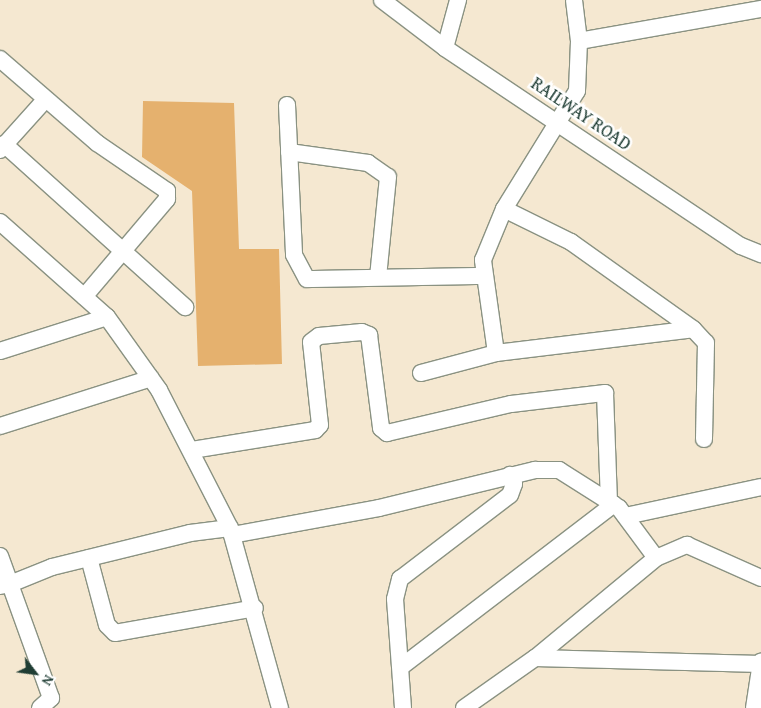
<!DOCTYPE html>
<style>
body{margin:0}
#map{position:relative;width:761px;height:708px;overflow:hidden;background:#f5e8d1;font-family:"Gentium Book Plus",serif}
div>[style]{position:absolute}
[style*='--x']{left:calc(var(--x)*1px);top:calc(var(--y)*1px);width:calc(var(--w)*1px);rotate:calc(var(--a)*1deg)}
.building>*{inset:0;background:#e5b16e}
.roads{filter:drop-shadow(1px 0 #8a9282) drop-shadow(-1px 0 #8a9282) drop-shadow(0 1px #8a9282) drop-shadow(0 -1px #8a9282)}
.minor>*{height:16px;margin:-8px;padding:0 8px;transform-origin:8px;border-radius:8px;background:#fff}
span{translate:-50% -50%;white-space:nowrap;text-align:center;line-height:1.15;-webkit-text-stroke:5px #fff;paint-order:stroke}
.street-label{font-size:18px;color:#1f3d34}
.north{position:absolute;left:10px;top:648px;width:50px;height:50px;-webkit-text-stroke:4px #fff;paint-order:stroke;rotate:120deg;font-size:14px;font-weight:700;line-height:20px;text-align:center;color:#1f3d34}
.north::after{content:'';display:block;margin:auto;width:18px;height:22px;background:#1f3d34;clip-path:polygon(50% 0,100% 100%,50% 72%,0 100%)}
</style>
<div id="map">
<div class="building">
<div style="clip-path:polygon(143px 101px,234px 103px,239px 249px,279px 249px,282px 364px,198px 366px,192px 191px,142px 157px)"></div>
</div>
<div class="roads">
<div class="minor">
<div style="--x:382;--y:0;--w:79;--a:37.3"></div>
<div style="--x:445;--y:48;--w:356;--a:33.8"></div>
<div style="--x:741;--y:246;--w:22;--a:22"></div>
<div style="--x:579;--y:41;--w:185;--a:-10"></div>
<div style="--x:445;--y:48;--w:50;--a:-74.8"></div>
<div style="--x:0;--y:59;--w:128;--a:40.9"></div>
<div style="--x:97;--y:143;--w:85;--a:34.4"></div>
<div style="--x:167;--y:191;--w:8;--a:90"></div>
<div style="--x:167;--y:199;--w:128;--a:130.3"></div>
<div style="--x:287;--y:105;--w:150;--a:87.3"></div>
<div style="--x:294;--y:255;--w:27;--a:62"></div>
<div style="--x:307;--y:279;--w:175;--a:-1"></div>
<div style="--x:4;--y:144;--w:244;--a:42"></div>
<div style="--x:0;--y:150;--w:67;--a:-48"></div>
<div style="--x:289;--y:152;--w:80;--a:7.9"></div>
<div style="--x:368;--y:163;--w:24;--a:35"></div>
<div style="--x:388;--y:177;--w:100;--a:95.7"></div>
<div style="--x:504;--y:209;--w:75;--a:26.2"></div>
<div style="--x:571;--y:242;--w:150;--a:35.5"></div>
<div style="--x:0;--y:222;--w:143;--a:41.6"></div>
<div style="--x:107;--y:317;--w:90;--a:54.5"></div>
<div style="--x:159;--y:390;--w:155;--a:62.8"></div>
<div style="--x:230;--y:528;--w:187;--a:74.5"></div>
<div style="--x:0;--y:351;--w:112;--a:-17.6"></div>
<div style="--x:496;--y:353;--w:198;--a:-6.9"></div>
<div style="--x:693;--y:329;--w:19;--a:47"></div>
<div style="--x:706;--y:343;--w:96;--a:91.2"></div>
<div style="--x:421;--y:373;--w:78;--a:-14.9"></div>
<div style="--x:496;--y:353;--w:94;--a:-98"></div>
<div style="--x:483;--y:260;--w:55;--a:-67.6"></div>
<div style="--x:504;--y:209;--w:139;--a:-58.3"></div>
<div style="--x:577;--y:91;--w:50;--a:-87.7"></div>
<div style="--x:579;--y:41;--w:41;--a:-97"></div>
<div style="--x:0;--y:426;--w:158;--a:-17.6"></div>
<div style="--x:192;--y:450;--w:125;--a:-9.2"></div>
<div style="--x:315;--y:430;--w:7;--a:-45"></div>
<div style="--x:320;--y:425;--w:83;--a:-96.2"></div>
<div style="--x:311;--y:342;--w:10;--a:-37"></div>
<div style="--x:319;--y:336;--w:43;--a:-5.3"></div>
<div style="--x:362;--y:332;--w:8;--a:23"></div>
<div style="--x:369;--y:335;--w:94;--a:82.6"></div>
<div style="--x:381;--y:428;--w:8;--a:40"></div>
<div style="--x:387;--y:433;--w:127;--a:-13.2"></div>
<div style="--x:511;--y:404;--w:95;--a:-6.7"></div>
<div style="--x:605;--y:393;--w:108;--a:87.9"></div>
<div style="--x:626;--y:516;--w:138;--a:-12.1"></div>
<div style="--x:232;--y:535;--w:149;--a:-10.4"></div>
<div style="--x:379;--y:508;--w:161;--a:-13.7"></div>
<div style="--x:535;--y:470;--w:24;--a:0"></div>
<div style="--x:559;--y:470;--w:71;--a:32.3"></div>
<div style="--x:619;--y:508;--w:62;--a:53.5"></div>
<div style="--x:656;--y:558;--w:157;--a:140.4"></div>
<div style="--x:0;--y:556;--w:30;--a:70"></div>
<div style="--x:10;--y:584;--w:10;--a:169"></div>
<div style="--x:89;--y:558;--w:69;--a:75"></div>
<div style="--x:107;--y:625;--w:11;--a:45"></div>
<div style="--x:115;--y:633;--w:142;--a:-10.1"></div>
<div style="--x:656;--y:558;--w:34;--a:-23"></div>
<div style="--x:687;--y:545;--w:81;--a:24"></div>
<div style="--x:401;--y:667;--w:268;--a:-37.4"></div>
<div style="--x:40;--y:708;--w:15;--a:-42"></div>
<div style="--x:51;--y:698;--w:121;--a:-109.8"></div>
<div style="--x:10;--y:584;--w:45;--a:-22"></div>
<div style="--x:52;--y:567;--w:142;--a:-13.8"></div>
<div style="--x:190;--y:533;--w:40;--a:-7.1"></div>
<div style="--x:403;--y:708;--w:109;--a:-94.2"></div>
<div style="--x:395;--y:599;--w:21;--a:-76"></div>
<div style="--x:400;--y:579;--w:138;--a:-37.4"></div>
<div style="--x:510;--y:495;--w:12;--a:-70"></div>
<div style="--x:514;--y:484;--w:10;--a:-114"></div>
<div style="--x:464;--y:708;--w:87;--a:-35.2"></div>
<div style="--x:535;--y:658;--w:226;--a:1.5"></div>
<div style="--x:754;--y:708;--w:47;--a:-81.3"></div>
</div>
</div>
<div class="street-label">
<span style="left:581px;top:114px;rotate:34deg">RAILWAY ROAD</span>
</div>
<div class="north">N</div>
</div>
